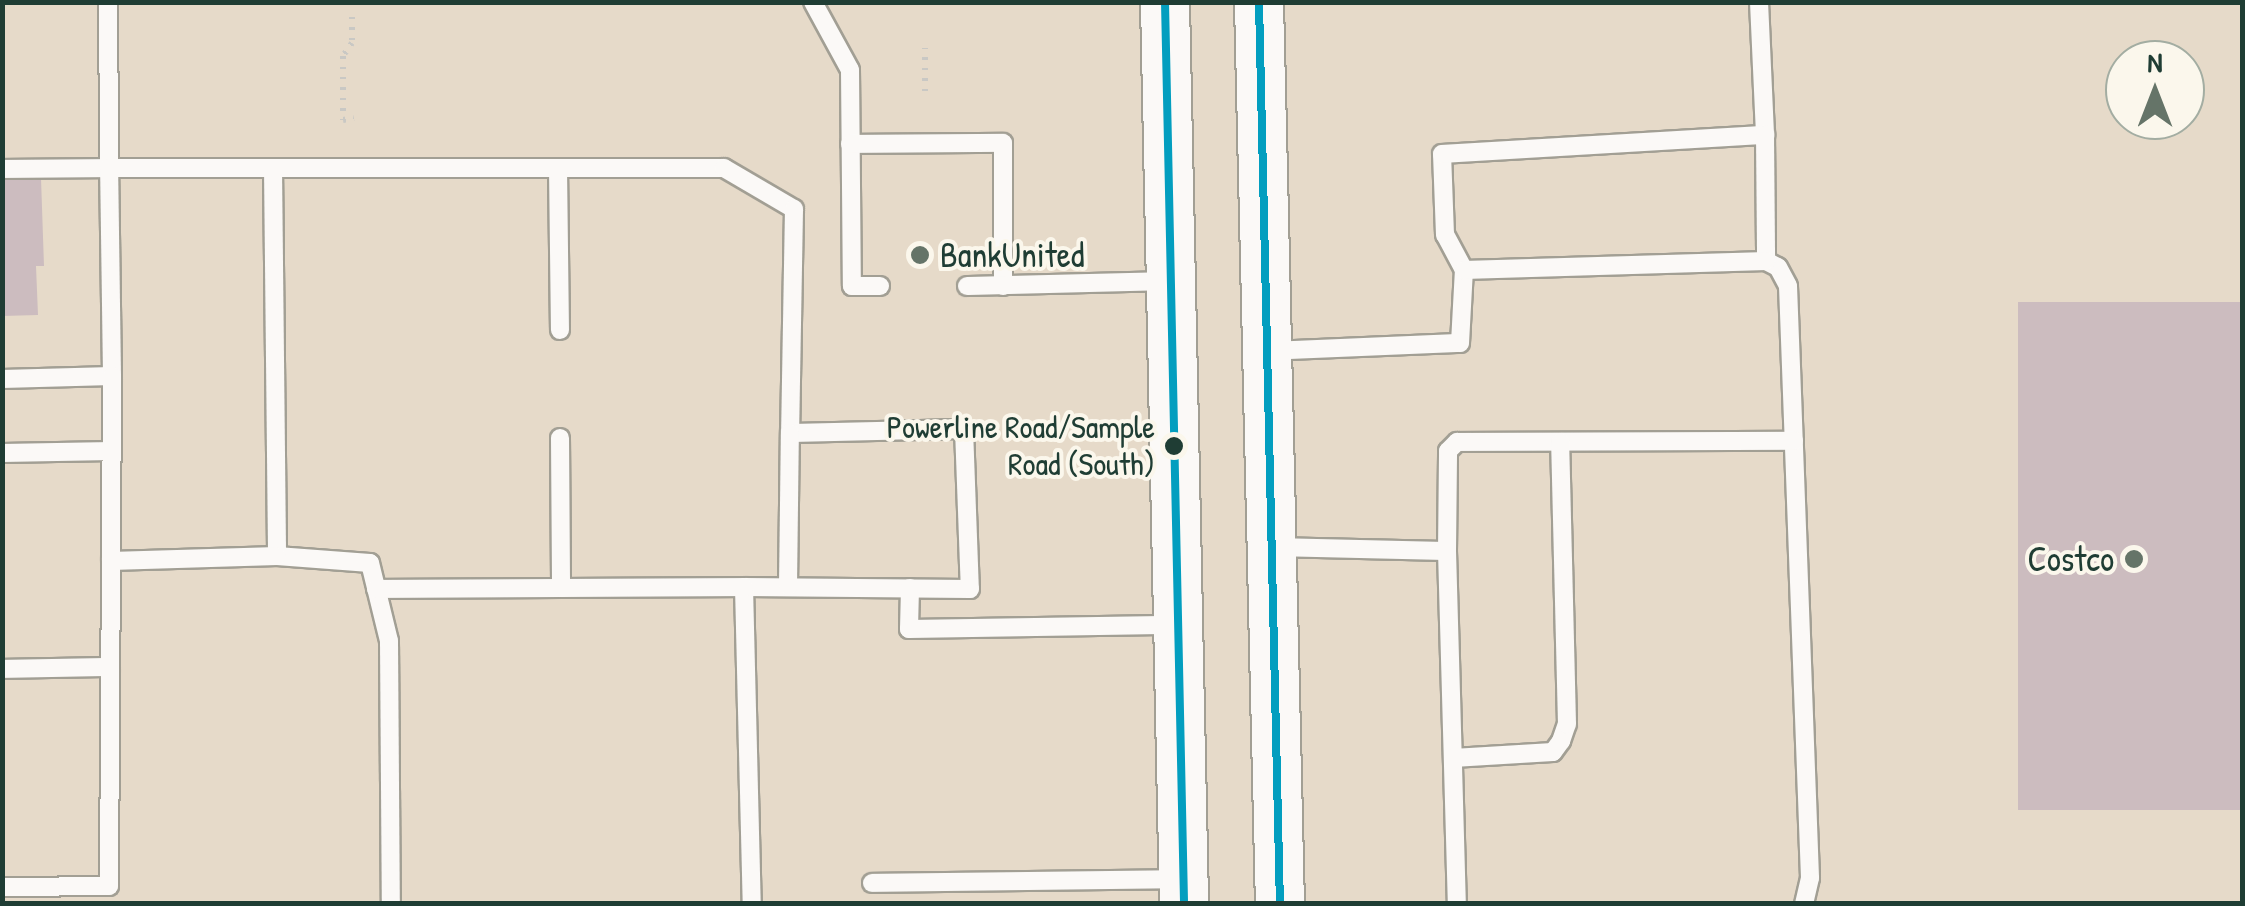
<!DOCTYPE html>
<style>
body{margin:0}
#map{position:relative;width:2245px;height:906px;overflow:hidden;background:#e6dac9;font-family:"Patrick Hand",sans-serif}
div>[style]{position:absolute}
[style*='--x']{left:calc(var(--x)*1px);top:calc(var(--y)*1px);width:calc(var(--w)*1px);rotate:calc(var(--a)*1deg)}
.building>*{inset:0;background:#ccbcbf;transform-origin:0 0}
.path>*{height:6px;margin-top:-3px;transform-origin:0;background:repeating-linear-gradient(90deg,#c9c8c4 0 2.5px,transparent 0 10.5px)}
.roads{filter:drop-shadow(2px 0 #a29f94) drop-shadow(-2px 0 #a29f94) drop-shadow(0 2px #a29f94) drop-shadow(0 -2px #a29f94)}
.service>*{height:18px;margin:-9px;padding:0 9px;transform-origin:9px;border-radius:9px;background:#fbf9f7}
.secondary>*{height:48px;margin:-24px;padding:0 24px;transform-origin:24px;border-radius:24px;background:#fbf9f7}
.bus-1>*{height:8px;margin:-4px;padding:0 4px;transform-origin:4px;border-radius:4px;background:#039ebf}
.dots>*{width:28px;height:28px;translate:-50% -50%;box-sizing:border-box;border:5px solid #fbf7ec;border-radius:50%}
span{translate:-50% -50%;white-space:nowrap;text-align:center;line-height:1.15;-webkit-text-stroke:8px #fbf7ec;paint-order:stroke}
.bus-label{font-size:32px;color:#1f3d34}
.right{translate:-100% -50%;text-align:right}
.poi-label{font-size:35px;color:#1f3d34}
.left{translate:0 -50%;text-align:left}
.frame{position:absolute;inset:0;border:5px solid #1f3d34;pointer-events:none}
.north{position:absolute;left:2105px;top:40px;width:100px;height:100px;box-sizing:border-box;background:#fbf7ec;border:2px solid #a3ada2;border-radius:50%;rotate:0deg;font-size:28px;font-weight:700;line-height:40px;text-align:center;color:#1f3d34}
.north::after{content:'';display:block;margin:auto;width:35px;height:45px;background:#657468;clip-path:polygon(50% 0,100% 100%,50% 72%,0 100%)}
</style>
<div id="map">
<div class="building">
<div style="clip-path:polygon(41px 178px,44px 266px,36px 266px,38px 315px,2px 316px,2px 179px)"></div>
<div style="left:2242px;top:302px;width:508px;height:224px;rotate:90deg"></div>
</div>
<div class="path">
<div style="--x:352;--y:17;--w:26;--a:90"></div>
<div style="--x:352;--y:43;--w:16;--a:125"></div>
<div style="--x:343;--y:56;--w:64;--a:90"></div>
<div style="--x:343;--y:120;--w:11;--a:-10"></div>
<div style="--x:925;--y:91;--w:43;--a:-90"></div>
</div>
<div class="roads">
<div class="service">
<div style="--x:813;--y:2;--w:77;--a:61.4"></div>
<div style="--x:850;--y:70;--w:216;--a:89.5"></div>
<div style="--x:852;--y:286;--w:28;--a:0"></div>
<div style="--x:1759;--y:2;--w:133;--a:87.4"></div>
<div style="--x:850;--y:144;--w:153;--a:-0.4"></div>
<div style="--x:1003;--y:143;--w:143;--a:90"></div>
<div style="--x:273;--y:168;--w:388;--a:89.4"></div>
<div style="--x:277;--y:556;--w:93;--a:4.3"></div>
<div style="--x:370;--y:563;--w:80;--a:76.3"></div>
<div style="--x:389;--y:641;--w:263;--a:89.6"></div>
<div style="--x:558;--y:168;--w:162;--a:89.3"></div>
<div style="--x:2;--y:169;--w:107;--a:-0.5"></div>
<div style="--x:109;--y:168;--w:166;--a:-90.3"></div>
<div style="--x:1766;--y:261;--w:13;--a:27"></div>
<div style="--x:1778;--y:267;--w:21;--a:62"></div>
<div style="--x:1788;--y:286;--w:592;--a:87.87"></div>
<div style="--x:1810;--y:878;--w:27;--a:103"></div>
<div style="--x:967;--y:286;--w:204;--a:-1.4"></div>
<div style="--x:1268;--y:351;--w:192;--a:-2.4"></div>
<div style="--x:1460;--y:343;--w:73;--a:-86.9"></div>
<div style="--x:1464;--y:270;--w:40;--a:-118"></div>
<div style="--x:1445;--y:235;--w:81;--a:-92.1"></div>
<div style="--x:1442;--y:154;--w:324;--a:-3.4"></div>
<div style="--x:1765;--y:135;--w:126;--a:89.5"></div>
<div style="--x:1766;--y:261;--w:302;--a:178.3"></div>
<div style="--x:2;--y:379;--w:110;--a:-1.6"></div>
<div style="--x:112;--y:376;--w:208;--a:-90.8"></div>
<div style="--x:109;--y:168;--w:615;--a:0"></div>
<div style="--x:724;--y:168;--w:81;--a:30.4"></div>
<div style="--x:794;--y:209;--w:224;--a:91"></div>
<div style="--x:790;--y:433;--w:174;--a:-1.3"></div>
<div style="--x:964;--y:429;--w:160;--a:87.9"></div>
<div style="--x:970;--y:589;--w:226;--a:-179.5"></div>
<div style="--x:744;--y:587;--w:317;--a:88.6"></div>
<div style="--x:560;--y:438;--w:150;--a:89.6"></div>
<div style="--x:2;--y:453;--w:110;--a:-1"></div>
<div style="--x:1272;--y:547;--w:175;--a:1.3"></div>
<div style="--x:1447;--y:551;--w:353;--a:88.4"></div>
<div style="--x:1447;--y:551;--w:100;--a:-89.4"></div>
<div style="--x:1448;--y:451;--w:13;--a:-45"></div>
<div style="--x:1457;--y:442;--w:337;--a:-0.2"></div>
<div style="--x:111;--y:561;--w:166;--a:-1.7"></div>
<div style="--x:788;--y:586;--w:153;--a:-89.3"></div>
<div style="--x:910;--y:588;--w:41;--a:91.4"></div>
<div style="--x:909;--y:629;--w:269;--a:-0.9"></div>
<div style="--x:376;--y:589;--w:368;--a:-0.3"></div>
<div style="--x:2;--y:669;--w:108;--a:-1.1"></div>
<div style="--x:1453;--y:758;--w:100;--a:-3.4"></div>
<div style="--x:1553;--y:752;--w:14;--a:-54"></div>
<div style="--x:1561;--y:741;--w:18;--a:-71"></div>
<div style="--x:1567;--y:724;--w:282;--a:-91.4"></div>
<div style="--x:872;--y:883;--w:311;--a:-0.7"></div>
<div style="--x:2;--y:887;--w:107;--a:-0.5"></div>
<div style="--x:109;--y:886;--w:510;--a:-89.66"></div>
</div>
<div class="secondary">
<div style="--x:1165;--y:2;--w:902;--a:88.79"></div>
<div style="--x:1259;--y:2;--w:902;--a:88.67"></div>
</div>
</div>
<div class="bus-1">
<div style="--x:1165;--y:2;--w:902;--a:88.79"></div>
<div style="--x:1259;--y:2;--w:902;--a:88.67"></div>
</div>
<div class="dots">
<div style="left:920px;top:255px;background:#657468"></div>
<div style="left:1174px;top:446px;background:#1f3d34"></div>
<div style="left:2134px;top:559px;background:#657468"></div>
</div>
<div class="bus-label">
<span class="right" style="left:1155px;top:446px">Powerline Road/Sample<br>Road (South)</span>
</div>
<div class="poi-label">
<span class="left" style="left:940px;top:255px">BankUnited</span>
<span class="right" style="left:2114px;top:559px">Costco</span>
</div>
<div class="frame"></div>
<div class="north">N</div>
</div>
